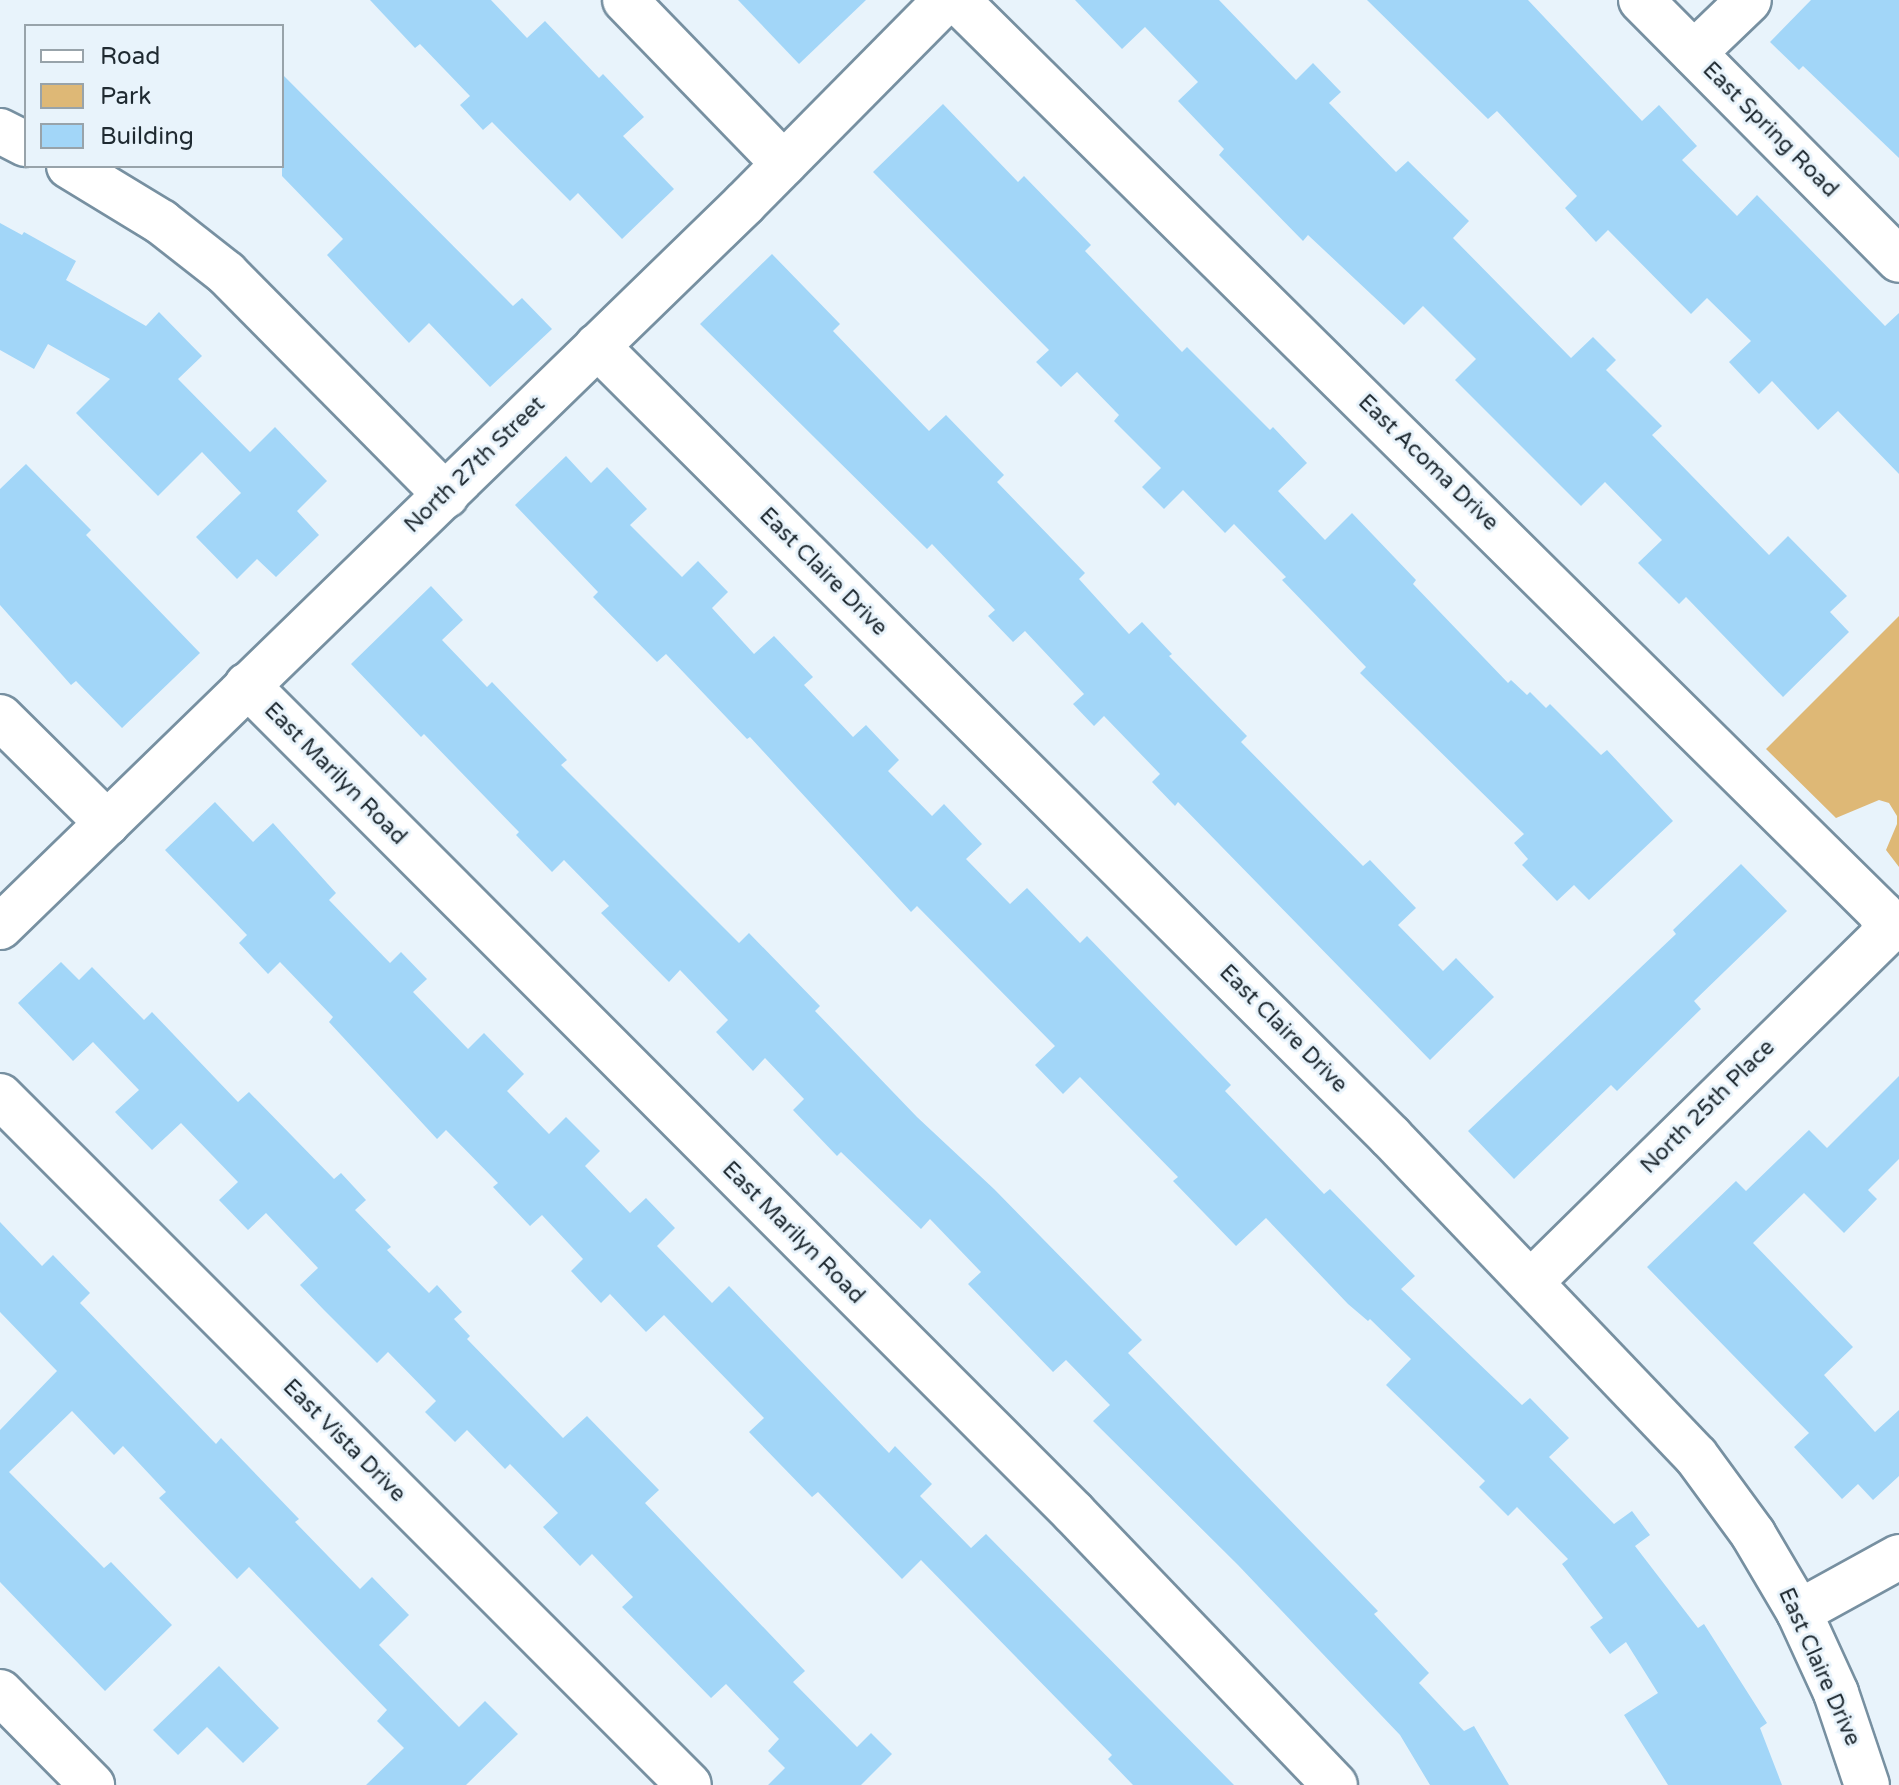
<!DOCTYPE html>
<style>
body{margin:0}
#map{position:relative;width:1899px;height:1785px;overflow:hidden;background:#e8f3fb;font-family:"Varela Round",sans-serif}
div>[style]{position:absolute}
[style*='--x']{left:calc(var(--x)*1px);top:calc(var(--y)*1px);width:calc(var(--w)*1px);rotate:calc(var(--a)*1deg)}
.green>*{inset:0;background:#deb876}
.building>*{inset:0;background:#a2d6f8}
.roads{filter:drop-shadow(2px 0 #7790a1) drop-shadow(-2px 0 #7790a1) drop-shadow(0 2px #7790a1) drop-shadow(0 -2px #7790a1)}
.minor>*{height:44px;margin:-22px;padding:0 22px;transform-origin:22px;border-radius:22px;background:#fff}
span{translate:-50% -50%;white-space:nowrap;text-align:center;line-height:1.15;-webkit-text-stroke:6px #e8f3fb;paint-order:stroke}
.street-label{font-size:22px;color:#1f2a31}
.legend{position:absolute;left:24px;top:24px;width:260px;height:144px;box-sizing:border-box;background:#e8f3fb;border:2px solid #98a3aa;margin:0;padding:10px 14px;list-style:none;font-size:24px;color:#1f2a31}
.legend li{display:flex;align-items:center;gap:16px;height:40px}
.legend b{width:40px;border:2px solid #98a3aa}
</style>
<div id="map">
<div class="green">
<div style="clip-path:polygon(1899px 616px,1899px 867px,1886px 850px,1897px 824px,1897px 816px,1889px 803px,1879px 800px,1836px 818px,1766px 749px)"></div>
</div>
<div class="building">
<div style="clip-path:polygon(370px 0,491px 0,527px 38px,545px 21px,599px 78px,603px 74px,644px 117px,623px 136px,674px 189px,622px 239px,578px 193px,570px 201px,492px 122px,483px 130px,460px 105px,470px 96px,420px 44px,415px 48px)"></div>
<div style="clip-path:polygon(738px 0,866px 0,799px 64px)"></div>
<div style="clip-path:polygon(1075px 0,1219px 0,1296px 80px,1313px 63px,1341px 92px,1329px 103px,1396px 172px,1408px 161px,1469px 221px,1453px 238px,1571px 358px,1593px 337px,1616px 360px,1606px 370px,1662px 426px,1652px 435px,1769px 555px,1788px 536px,1847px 596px,1830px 612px,1849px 632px,1783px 697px,1686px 597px,1679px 604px,1638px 563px,1662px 540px,1605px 482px,1581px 506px,1455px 380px,1476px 359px,1423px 306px,1404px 325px,1308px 235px,1303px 241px,1219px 155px,1224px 149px,1178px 101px,1198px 82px,1145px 27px,1122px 49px)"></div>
<div style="clip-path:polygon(1367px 0,1528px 0,1642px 121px,1659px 105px,1697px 146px,1682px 160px,1737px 216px,1757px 195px,1885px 326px,1899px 313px,1899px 474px,1838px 411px,1818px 430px,1772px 381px,1759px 394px,1729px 362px,1751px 341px,1707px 298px,1691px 314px,1608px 230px,1596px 242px,1565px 208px,1577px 196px,1497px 111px,1488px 119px)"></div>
<div style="clip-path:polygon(1811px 0,1899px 0,1899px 158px,1803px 66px,1799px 70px,1770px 42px)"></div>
<div style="clip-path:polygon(282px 74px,513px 306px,522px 298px,552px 329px,490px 387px,429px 323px,409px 343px,327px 255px,343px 239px,282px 176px)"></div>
<div style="clip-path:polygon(943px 104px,1018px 182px,1024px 176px,1091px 245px,1085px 251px,1182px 352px,1187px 347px,1270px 430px,1273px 427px,1307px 463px,1278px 491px,1325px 540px,1352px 513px,1416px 580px,1413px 584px,1508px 683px,1511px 680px,1527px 695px,1530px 692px,1546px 708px,1550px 704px,1601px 755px,1607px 750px,1673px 821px,1589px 900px,1574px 885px,1557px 901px,1522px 865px,1528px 859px,1514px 843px,1524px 834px,1360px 673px,1366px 667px,1282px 580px,1286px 577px,1234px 524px,1225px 533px,1183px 490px,1164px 509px,1142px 487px,1161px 468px,1114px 421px,1119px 415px,1077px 372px,1061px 387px,1036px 362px,1049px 350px,873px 172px)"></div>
<div style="clip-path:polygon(0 223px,22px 235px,24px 232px,76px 261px,66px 280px,146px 326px,159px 312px,202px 356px,178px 379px,250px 452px,275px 427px,327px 481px,297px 511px,319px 535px,276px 577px,257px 559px,237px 579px,196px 537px,241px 493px,202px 452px,158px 496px,76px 413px,110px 379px,48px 344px,34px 369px,0 350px)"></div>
<div style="clip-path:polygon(772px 254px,840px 324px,833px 331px,929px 431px,946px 415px,1004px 475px,997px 482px,1085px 573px,1079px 579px,1129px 634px,1142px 622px,1172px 654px,1169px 656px,1247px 736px,1241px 742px,1363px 866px,1370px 860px,1416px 908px,1398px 925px,1443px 971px,1456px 958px,1494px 997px,1430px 1060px,1178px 802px,1175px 806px,1152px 782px,1160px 774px,1104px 716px,1094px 726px,1073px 704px,1084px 694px,1025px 631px,1013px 642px,988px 616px,995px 610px,932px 544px,927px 549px,700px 324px)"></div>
<div style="clip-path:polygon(566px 456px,591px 483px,607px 467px,647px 509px,630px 525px,682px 577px,698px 561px,728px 592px,712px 608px,754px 654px,774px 636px,813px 677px,804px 685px,853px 737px,866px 725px,899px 760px,888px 771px,932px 816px,944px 804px,982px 844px,966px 859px,1010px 904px,1027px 888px,1080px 943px,1087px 936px,1231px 1085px,1225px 1091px,1324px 1194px,1330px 1189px,1415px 1276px,1401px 1289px,1522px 1405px,1530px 1398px,1569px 1438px,1549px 1457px,1614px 1524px,1632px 1511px,1650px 1535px,1635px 1546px,1698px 1628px,1704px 1624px,1767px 1723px,1760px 1728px,1782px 1785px,1668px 1785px,1624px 1715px,1658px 1693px,1626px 1642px,1610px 1654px,1590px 1627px,1603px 1618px,1562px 1564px,1568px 1559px,1517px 1507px,1508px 1516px,1479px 1487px,1485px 1481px,1386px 1385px,1411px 1359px,1370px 1319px,1368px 1321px,1348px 1304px,1266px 1218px,1236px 1246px,1173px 1181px,1178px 1177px,1080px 1077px,1063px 1094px,1035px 1065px,1055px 1046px,917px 906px,911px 912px,750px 737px,747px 739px,666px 654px,657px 662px,593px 597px,598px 592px,515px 505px)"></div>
<div style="clip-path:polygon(26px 464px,91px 530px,86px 535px,200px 653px,122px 728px,76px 681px,71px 685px,0 605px,0 489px)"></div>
<div style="clip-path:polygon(431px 586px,463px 620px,442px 640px,487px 687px,492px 682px,567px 760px,561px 765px,739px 943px,749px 933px,820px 1006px,815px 1011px,917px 1117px,994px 1189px,1142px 1340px,1128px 1353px,1378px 1611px,1374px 1614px,1429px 1673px,1419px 1683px,1464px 1731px,1474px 1726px,1509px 1785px,1430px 1785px,1400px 1735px,1238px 1565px,1093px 1421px,1110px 1405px,1066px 1360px,1053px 1372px,968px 1284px,981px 1272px,930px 1219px,921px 1229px,841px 1152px,837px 1156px,793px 1110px,804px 1099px,765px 1058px,753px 1071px,716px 1032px,728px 1020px,680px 970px,669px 982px,601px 913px,609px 906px,564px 860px,552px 872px,516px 835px,519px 832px,424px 734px,421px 737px,351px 664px)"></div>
<div style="clip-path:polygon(215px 802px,253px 842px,273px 823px,336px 893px,329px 900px,390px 963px,401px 952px,427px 979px,413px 992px,468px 1049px,484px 1033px,524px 1074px,507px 1091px,549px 1134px,566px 1117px,600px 1151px,585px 1166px,630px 1213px,646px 1198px,675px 1228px,657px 1246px,712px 1303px,729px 1286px,889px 1453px,895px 1446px,932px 1484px,920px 1496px,971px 1548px,986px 1534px,1234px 1785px,1133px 1785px,1108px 1759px,1112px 1755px,921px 1560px,902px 1579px,818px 1492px,812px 1497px,749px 1432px,764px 1418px,664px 1315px,646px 1332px,610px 1294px,601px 1303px,571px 1271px,583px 1259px,542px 1215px,530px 1226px,493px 1187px,498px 1183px,446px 1130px,437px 1139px,329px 1022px,333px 1017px,280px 962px,268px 974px,239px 943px,247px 935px,165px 850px)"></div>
<div style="clip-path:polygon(1741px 864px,1787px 911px,1694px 1001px,1701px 1009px,1617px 1091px,1611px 1085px,1514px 1179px,1468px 1131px,1676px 934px,1673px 930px)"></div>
<div style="clip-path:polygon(61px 962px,79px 980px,92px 967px,144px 1020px,152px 1012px,238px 1102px,249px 1092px,334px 1179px,341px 1173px,366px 1200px,355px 1210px,391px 1247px,387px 1250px,429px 1293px,437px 1285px,462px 1312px,454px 1319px,470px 1336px,467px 1339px,563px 1438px,587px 1416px,659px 1490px,645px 1503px,805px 1671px,793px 1682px,857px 1747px,871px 1733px,892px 1754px,861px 1785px,768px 1785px,785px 1768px,768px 1751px,779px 1739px,726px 1684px,711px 1698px,622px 1607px,633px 1597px,592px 1554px,580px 1566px,543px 1527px,558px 1513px,510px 1464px,505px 1469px,467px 1430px,455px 1442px,425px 1412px,436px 1401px,388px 1352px,377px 1363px,324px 1310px,300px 1285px,318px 1268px,266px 1213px,248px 1230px,219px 1200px,238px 1182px,181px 1123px,152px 1150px,115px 1112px,139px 1090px,93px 1042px,73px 1061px,18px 1003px)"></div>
<div style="clip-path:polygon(1899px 1076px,1899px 1159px,1868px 1190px,1877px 1199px,1844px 1233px,1804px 1193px,1753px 1243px,1853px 1347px,1824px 1375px,1875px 1432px,1899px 1410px,1899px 1476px,1873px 1500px,1858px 1484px,1842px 1499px,1794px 1447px,1809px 1433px,1647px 1267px,1736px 1181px,1746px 1191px,1809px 1130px,1827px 1148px)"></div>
<div style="clip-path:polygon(0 1222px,42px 1266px,53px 1255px,90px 1293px,80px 1303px,216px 1444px,221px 1438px,299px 1519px,295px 1522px,360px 1589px,372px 1577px,409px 1615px,379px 1645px,459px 1727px,485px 1701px,518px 1734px,466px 1785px,366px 1785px,404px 1748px,377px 1721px,387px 1710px,249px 1567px,237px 1579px,159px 1498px,166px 1492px,123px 1446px,114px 1455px,72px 1411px,9px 1472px,104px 1568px,111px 1562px,172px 1625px,105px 1691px,0 1582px,0 1430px,57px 1371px,0 1312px)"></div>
<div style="clip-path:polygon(219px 1666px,279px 1728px,243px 1763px,207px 1727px,178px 1755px,153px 1730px)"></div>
</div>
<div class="roads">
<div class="minor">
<div style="--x:625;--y:0;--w:228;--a:45.9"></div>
<div style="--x:957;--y:0;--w:1300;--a:44.66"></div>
<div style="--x:1882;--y:914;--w:20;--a:81"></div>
<div style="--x:1885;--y:934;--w:496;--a:135.5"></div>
<div style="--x:1641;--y:0;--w:366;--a:45.2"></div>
<div style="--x:1694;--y:53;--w:76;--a:-43.9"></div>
<div style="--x:0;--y:131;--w:29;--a:27"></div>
<div style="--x:69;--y:166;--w:108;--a:31.3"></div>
<div style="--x:161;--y:222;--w:83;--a:38.1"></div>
<div style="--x:226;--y:273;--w:313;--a:45.3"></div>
<div style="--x:597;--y:346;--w:1121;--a:44.89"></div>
<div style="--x:1391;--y:1137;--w:441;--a:46.3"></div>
<div style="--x:1696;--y:1456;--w:97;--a:53.8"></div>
<div style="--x:1753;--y:1534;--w:91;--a:59.5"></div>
<div style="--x:1799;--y:1612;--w:89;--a:65.4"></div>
<div style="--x:1836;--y:1693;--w:97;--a:71.4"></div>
<div style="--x:247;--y:685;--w:1170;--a:45.03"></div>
<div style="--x:1074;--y:1513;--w:377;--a:46.2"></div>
<div style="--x:0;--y:717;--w:151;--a:44.7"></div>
<div style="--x:0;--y:927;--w:1039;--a:-44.18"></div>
<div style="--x:745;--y:203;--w:286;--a:-45.3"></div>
<div style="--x:0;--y:1096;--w:974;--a:45"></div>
<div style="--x:1799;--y:1612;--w:114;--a:-28.8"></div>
<div style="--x:0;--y:1692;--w:131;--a:45.3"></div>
</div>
</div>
<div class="street-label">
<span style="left:1770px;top:130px;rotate:45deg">East Spring Road</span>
<span style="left:1428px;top:463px;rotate:44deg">East Acoma Drive</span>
<span style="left:475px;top:465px;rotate:-44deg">North 27th Street</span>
<span style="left:823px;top:572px;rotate:45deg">East Claire Drive</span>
<span style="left:335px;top:774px;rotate:45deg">East Marilyn Road</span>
<span style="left:1283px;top:1029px;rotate:45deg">East Claire Drive</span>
<span style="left:1708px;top:1107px;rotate:-45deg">North 25th Place</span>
<span style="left:793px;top:1233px;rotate:45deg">East Marilyn Road</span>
<span style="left:344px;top:1441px;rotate:45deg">East Vista Drive</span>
<span style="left:1819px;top:1667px;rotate:66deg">East Claire Drive</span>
</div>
<ul class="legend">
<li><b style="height:10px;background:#fff"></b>Road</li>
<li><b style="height:22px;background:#deb876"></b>Park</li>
<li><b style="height:22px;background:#a2d6f8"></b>Building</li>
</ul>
</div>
